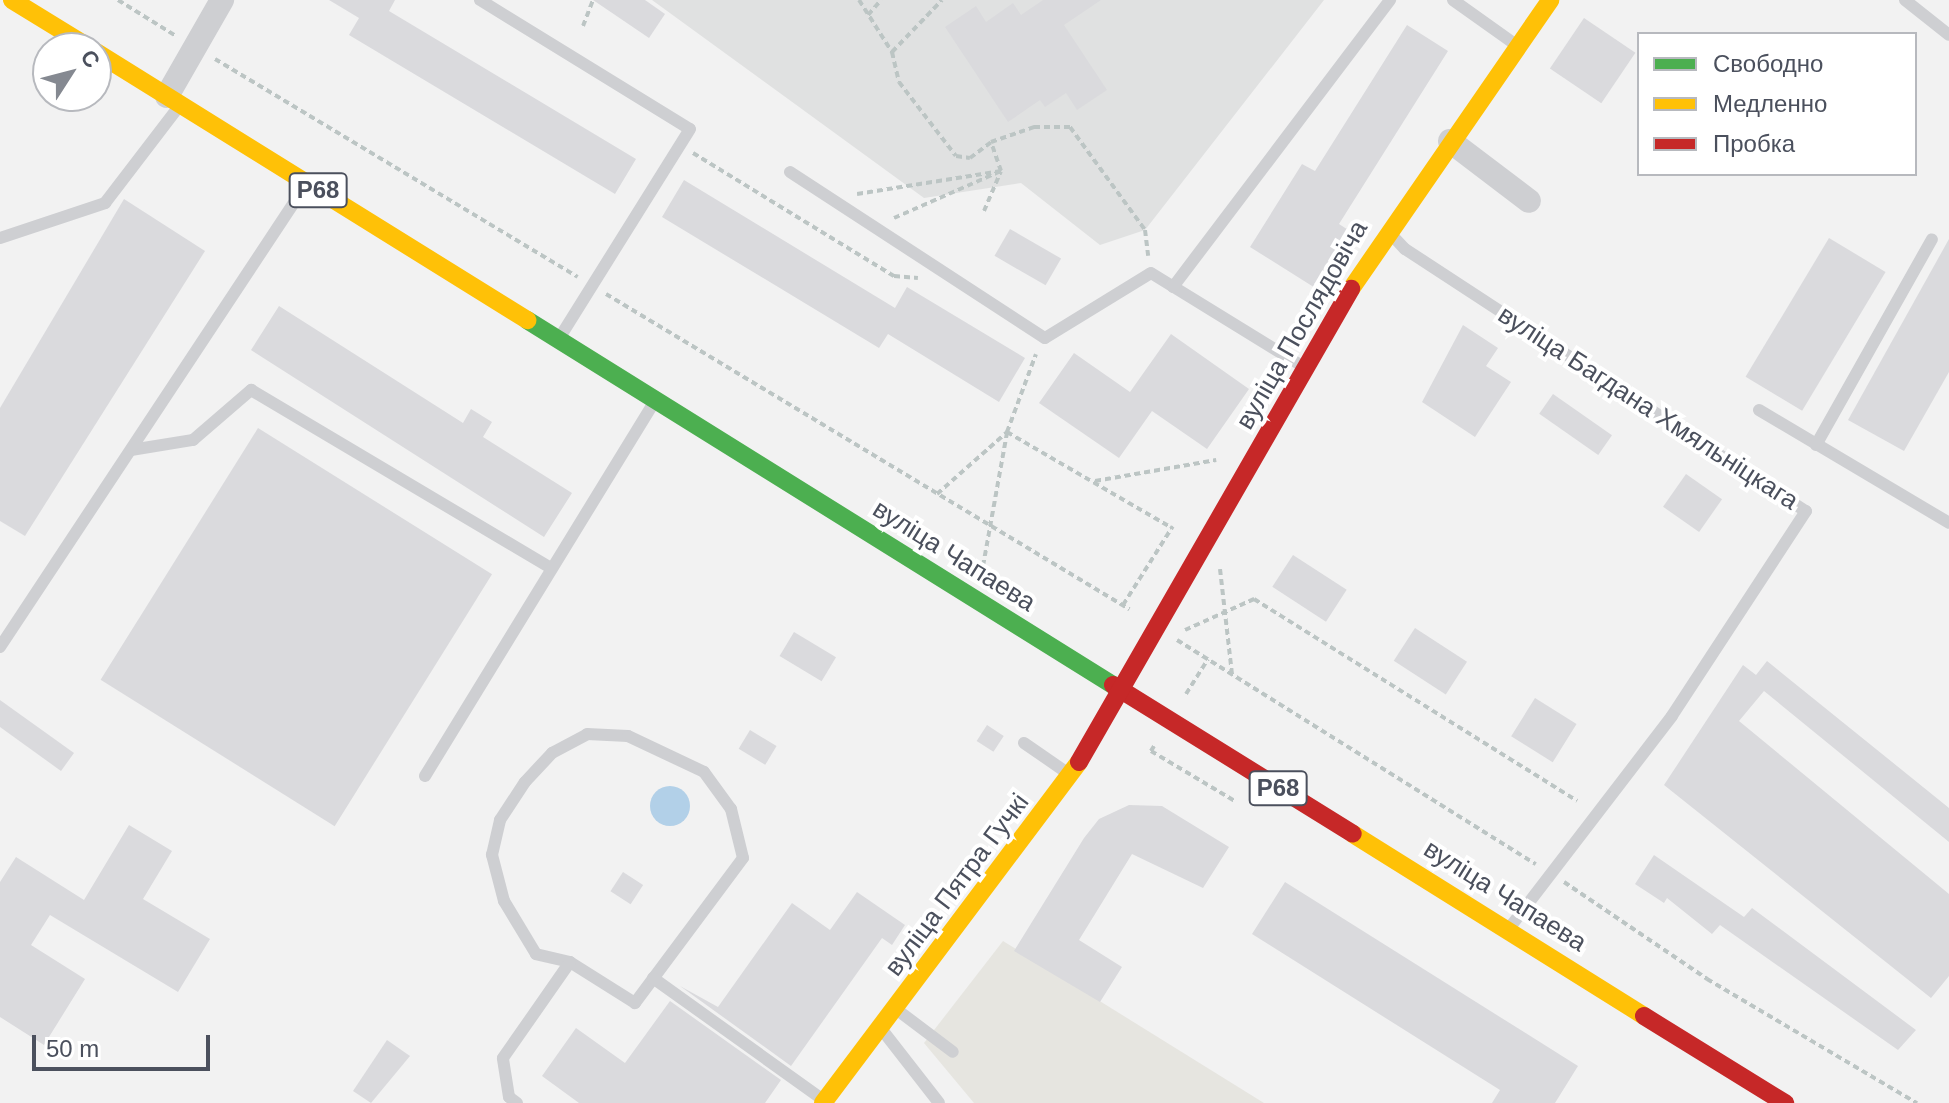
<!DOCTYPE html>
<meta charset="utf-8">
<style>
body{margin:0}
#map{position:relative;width:1949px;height:1103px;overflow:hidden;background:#f2f2f2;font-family:Arial,sans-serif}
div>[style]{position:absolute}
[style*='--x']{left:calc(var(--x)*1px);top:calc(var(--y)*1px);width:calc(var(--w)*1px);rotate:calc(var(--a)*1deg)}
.commercial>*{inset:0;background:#e6e5e0}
.education>*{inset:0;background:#e0e1e1}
.water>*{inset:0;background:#b2d0e8}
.round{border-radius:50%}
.building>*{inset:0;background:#dadadd;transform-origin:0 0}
.path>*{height:4px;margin-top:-2px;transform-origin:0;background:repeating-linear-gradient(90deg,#bcc5c4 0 6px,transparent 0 10px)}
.lane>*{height:12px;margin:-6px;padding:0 6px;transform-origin:6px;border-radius:6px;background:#cecfd2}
.street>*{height:24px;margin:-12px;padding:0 12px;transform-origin:12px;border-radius:12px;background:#cecfd2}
.fast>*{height:18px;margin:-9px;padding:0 9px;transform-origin:9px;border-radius:9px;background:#4caf50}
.slow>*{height:18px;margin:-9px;padding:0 9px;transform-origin:9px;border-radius:9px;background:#ffc107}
.jam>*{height:18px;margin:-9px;padding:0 9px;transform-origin:9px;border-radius:9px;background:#c62828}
span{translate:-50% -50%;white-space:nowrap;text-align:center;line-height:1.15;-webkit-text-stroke:8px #fff;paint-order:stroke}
.shield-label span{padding:2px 6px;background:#fff;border:2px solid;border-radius:6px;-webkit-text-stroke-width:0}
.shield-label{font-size:24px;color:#4b505d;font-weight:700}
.street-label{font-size:26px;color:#4b505d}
.legend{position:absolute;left:1637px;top:32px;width:280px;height:144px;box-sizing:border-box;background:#fff;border:2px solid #b7b9be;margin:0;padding:10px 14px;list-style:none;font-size:24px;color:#4b505d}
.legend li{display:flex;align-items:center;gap:16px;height:40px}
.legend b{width:40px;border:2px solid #b7b9be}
.north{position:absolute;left:32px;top:32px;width:80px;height:80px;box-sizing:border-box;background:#fff;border:2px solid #b7b9be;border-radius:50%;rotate:54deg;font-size:22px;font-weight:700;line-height:32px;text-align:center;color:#4b505d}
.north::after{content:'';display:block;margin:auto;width:28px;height:36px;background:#858991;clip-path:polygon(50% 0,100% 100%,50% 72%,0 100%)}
.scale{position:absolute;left:32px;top:1035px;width:178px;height:36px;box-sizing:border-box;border:4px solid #4b505d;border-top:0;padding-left:10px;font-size:24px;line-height:28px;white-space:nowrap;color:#4b505d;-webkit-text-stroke:6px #fff;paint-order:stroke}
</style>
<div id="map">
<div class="commercial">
<div style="clip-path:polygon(1003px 941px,1264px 1103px,974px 1103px,924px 1043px)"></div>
</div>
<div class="education">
<div style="clip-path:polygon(652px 0,1324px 0,1145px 230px,1100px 245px,1021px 183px,924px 198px)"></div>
</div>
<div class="water">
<div class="round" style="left:650px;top:786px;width:40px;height:40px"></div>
</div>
<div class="building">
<div style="clip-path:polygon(329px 0,395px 0,389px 11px,636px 159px,615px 194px,349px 35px,359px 18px)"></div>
<div style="clip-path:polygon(593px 0,645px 0,665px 14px,649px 38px)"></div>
<div style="clip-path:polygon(1043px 0,1101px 0,1064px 25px,1107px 90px,1077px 110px,1066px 93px,1045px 107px,1040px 100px,1008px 122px,945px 27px,976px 6px,986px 22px,1013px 3px,1021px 15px)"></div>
<div style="left:1584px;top:18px;width:62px;height:61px;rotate:34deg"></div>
<div style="clip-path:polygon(1407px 25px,1448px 51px,1339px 224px,1356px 235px,1320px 291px,1250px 247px,1302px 164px,1315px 171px)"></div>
<div style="clip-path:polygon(684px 180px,895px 308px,907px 287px,1025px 358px,999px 402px,888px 334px,879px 348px,662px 217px)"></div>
<div style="clip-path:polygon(124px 199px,205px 251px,25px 536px,0 521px,0 408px)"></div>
<div style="left:1010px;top:229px;width:59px;height:31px;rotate:30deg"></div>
<div style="left:1829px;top:238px;width:66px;height:162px;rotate:31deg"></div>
<div style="clip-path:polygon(1949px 239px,1949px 372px,1904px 451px,1848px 420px)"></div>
<div style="clip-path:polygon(279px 306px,463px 423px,471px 409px,492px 422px,483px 437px,572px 493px,544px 537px,251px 350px)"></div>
<div style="clip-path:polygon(1463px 325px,1498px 348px,1486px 366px,1511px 382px,1475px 437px,1422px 402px)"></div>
<div style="clip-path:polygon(1171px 334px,1249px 389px,1207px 449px,1152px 411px,1119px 458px,1039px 403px,1074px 353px,1130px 392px)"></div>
<div style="left:1553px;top:394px;width:72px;height:24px;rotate:35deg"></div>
<div style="left:258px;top:428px;width:276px;height:297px;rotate:32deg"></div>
<div style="left:1686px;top:474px;width:44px;height:40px;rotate:35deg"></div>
<div style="left:1293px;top:555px;width:64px;height:38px;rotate:33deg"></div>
<div style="left:1415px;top:628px;width:62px;height:39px;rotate:33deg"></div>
<div style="left:794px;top:632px;width:49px;height:28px;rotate:31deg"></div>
<div style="clip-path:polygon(1767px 661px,1949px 808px,1949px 842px,1764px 691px,1739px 721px,1949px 894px,1949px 976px,1931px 998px,1664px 785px,1743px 665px,1756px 675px)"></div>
<div style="left:1535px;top:698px;width:49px;height:45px;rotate:32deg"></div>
<div style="clip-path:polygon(0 700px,74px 753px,61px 771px,0 727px)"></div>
<div style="left:987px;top:725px;width:20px;height:19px;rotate:33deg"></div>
<div style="left:750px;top:730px;width:31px;height:22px;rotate:31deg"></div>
<div style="clip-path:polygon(1129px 805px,1162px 806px,1229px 847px,1203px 888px,1132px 854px,1079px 940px,1122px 967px,1100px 1002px,1014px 951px,1084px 838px,1099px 819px)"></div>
<div style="clip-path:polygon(129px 825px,172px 851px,143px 899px,210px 939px,178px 992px,50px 915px,31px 945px,85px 979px,44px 1045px,0 1017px,0 882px,16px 857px,84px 900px)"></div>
<div style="clip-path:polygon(1654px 855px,1744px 917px,1752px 908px,1916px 1030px,1898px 1050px,1720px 925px,1712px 934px,1667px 898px,1664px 903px,1635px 884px)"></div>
<div style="left:623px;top:872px;width:24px;height:23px;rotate:33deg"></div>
<div style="clip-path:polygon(1285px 882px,1578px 1066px,1555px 1103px,1492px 1103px,1500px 1090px,1252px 934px)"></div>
<div style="clip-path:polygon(857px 892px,905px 925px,892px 945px,882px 938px,791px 1066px,680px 986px,718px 1007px,792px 903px,830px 930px)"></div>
<div style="clip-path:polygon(670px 1001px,781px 1080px,765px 1103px,579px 1103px,542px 1076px,576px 1028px,625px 1063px)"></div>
<div style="clip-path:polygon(387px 1040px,410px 1056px,371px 1103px,353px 1091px)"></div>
</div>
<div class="path">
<div style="--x:118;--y:0;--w:68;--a:31.8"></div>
<div style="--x:859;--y:0;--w:62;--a:57.6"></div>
<div style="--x:892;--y:52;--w:72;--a:-46.1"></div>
<div style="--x:868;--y:15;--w:20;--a:-49"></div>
<div style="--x:583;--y:26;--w:28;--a:-69"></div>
<div style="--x:892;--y:52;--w:31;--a:77"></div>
<div style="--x:899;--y:82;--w:93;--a:52.4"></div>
<div style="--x:956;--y:156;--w:14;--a:8"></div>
<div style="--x:970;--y:158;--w:26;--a:-37"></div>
<div style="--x:991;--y:142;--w:46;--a:-19.2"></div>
<div style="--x:1034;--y:127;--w:36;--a:0"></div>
<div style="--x:1070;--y:127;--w:127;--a:53.9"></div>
<div style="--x:1145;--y:230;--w:26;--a:83"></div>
<div style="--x:215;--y:59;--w:423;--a:31"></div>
<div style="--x:693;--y:153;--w:236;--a:31.5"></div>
<div style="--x:894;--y:276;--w:24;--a:5"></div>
<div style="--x:857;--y:194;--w:146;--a:-9.1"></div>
<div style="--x:984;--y:211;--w:43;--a:-67"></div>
<div style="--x:1001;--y:171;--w:31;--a:-109"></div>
<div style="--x:894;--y:218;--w:115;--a:-23.7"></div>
<div style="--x:606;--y:294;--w:611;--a:31.06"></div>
<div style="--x:1095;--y:481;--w:123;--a:-9.8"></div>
<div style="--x:937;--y:494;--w:94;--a:-41.5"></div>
<div style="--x:1007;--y:432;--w:191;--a:30.2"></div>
<div style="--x:983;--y:566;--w:136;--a:-79.8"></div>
<div style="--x:1007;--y:432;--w:83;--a:-69.6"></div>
<div style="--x:1220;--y:569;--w:106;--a:83.5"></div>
<div style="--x:1123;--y:605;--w:93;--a:-57.7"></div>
<div style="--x:1185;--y:630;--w:76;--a:-24.2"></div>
<div style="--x:1254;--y:599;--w:381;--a:32"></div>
<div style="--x:1177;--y:640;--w:423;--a:32"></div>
<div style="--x:1186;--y:694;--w:41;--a:-57.8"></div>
<div style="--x:1154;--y:746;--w:6;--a:121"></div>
<div style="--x:1151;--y:751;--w:98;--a:30.8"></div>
<div style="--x:1564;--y:882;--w:173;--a:34.1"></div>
<div style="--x:1707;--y:979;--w:244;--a:30.6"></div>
</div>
<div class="lane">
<div style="--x:480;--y:0;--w:246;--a:31.6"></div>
<div style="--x:690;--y:129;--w:242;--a:122"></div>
<div style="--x:1453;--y:0;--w:76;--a:35.4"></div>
<div style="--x:1905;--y:0;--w:56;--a:38.5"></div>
<div style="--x:790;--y:172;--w:304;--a:33.1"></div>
<div style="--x:1045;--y:338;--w:124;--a:-31.5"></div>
<div style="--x:1151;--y:273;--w:177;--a:31.6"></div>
<div style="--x:1389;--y:232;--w:23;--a:47"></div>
<div style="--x:1405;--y:249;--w:479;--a:33.2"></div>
<div style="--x:1806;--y:511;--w:245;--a:123.2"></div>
<div style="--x:1672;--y:716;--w:266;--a:127.5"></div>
<div style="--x:0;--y:238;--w:111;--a:-18.4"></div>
<div style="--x:105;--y:203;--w:117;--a:-52.6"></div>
<div style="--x:1173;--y:287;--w:360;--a:-52.9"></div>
<div style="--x:1759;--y:410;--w:221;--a:30.7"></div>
<div style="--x:1816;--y:445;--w:236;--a:-60.6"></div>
<div style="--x:131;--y:450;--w:63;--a:-9.2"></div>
<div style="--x:193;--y:440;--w:77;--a:-40.8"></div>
<div style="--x:251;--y:390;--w:349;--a:30.7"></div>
<div style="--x:0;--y:647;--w:549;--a:-56.51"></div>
<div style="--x:587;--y:734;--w:41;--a:2.8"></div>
<div style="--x:628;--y:736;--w:84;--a:25.3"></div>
<div style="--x:704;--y:772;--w:46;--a:53.9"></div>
<div style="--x:731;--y:809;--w:50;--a:76.2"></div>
<div style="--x:743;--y:858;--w:181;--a:126.7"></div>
<div style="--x:635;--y:1003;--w:77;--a:-147.8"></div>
<div style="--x:570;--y:962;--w:35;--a:-167"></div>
<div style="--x:536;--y:954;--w:62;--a:-121.1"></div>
<div style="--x:504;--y:901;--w:48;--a:-104.6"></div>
<div style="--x:492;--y:855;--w:36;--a:-77"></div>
<div style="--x:500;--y:820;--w:45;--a:-56.7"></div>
<div style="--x:525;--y:782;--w:40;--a:-47"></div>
<div style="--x:552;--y:753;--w:40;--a:-28"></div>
<div style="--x:1024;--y:743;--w:51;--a:34.6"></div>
<div style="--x:425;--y:776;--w:438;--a:-58.5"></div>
<div style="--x:653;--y:978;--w:208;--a:35.6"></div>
<div style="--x:896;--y:1009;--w:71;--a:37"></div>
<div style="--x:883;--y:1031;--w:91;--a:52.1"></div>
<div style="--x:517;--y:1103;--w:10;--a:-143"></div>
<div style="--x:509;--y:1097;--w:39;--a:-99"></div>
<div style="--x:503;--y:1058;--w:117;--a:-55.1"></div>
</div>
<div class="street">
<div style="--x:167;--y:96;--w:111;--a:-60.2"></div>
<div style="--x:1450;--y:141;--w:99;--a:37.2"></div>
</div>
<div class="fast">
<div style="--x:527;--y:320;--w:690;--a:31.92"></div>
</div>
<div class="slow">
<div style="--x:12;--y:0;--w:92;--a:31.6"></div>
<div style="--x:96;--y:52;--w:508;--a:31.87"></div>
<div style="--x:1351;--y:289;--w:351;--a:-55.4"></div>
<div style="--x:1353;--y:834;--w:343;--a:32"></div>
<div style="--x:823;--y:1103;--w:426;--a:-53.1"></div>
</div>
<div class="jam">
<div style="--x:1113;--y:685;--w:282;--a:31.8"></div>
<div style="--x:1079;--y:762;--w:546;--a:-60.1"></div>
<div style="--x:1644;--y:1016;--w:166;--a:31.7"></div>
</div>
<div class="shield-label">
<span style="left:318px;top:190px">Р68</span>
<span style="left:1278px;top:788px">Р68</span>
</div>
<div class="street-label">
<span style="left:1302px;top:325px;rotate:-60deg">вуліца Послядовіча</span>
<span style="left:1648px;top:408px;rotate:33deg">вуліца Багдана Хмяльніцкага</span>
<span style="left:954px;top:556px;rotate:32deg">вуліца Чапаева</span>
<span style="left:957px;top:885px;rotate:-53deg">вуліца Пятра Гучкі</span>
<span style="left:1505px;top:896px;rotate:32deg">вуліца Чапаева</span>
</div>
<ul class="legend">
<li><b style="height:10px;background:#4caf50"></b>Свободно</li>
<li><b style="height:10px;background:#ffc107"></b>Медленно</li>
<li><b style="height:10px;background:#c62828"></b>Пробка</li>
</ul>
<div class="north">С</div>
<div class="scale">50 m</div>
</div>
